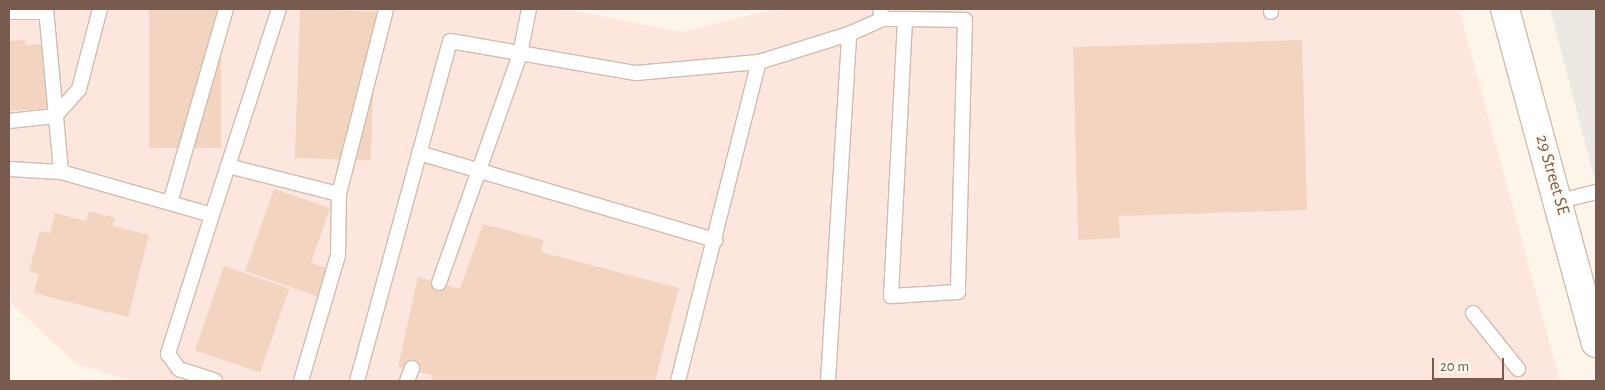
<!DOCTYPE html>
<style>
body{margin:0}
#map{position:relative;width:1605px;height:390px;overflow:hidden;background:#fdf5ea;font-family:"Alegreya Sans",sans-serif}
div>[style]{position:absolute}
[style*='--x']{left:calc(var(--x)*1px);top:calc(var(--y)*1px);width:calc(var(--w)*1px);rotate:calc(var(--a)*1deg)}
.commercial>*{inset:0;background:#fde6de}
.industrial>*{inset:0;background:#eee8e2}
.building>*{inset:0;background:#f2d4c1;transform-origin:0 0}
.roads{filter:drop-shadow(1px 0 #cfbdae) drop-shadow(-1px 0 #cfbdae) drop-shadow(0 1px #cfbdae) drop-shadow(0 -1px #cfbdae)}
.lane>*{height:14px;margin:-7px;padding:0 7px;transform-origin:7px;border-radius:7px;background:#fff}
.street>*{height:28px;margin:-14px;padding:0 14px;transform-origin:14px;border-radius:14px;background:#fff}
span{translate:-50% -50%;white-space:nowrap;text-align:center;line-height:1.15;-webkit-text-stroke:5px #fff9f0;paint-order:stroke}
.street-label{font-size:18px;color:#785b4c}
.frame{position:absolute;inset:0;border:10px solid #785b4c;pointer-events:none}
.scale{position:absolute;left:1432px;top:358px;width:72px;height:22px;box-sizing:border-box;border:2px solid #785b4c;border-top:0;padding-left:6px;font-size:15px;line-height:18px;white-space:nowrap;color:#785b4c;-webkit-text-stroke:4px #fff9f0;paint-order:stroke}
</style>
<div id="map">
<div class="commercial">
<div style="clip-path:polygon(9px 9px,565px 9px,681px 32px,775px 9px,1459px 9px,1560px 381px,131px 381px,75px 363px,9px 301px)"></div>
</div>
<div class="industrial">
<div style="clip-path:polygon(1551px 9px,1596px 9px,1596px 185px,1551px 12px)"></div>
</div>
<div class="building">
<div style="left:149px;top:9px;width:72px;height:139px"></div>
<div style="left:300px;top:9px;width:76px;height:149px;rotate:2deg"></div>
<div style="clip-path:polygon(25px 40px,26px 45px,45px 44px,50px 108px,9px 111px,9px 41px)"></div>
<div style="clip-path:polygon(1302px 40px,1307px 210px,1119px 216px,1120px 238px,1078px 240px,1073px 47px)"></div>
<div style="clip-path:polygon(274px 189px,330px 208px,311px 263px,327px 268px,317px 296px,245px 271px)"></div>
<div style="clip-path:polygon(89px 211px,115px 218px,113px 226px,149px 235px,128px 317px,34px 293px,39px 274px,29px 271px,40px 231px,50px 233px,55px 213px,86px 221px)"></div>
<div style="clip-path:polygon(483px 224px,544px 240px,541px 252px,679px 288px,655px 381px,432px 381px,432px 375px,398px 367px,418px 277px,460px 289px)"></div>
<div style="left:224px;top:266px;width:69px;height:89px;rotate:19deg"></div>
</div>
<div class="roads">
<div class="lane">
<div style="--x:46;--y:9;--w:164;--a:84.7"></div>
<div style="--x:61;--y:172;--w:157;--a:15.9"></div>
<div style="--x:212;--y:215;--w:146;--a:107.6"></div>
<div style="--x:168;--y:354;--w:19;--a:54"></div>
<div style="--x:179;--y:369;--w:38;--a:18"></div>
<div style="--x:1271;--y:9;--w:3;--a:90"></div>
<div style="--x:9;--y:12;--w:37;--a:0"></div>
<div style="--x:882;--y:19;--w:23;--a:0"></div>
<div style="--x:905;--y:19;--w:60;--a:1"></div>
<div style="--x:965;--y:20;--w:272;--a:91.5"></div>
<div style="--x:958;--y:292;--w:67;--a:176.6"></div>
<div style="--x:891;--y:296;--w:277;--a:-87.1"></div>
<div style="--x:9;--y:121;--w:46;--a:-6.2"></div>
<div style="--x:55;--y:116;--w:36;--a:-48"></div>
<div style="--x:79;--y:89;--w:83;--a:-75.3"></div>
<div style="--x:419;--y:153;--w:309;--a:16.4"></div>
<div style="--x:228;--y:166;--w:114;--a:14.2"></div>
<div style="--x:9;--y:169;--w:52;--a:3.3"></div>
<div style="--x:1560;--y:201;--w:37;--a:-14"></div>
<div style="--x:170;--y:203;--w:202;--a:-73.9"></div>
<div style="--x:212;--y:215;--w:217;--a:-72"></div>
<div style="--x:439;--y:283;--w:243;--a:-70.5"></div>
<div style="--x:520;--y:54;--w:46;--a:-78.7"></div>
<div style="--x:1473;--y:313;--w:72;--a:51.2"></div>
<div style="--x:301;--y:381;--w:131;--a:-73.6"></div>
<div style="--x:338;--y:255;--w:61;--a:-89.1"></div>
<div style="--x:339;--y:194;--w:191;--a:-75.7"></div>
<div style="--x:357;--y:381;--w:352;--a:-74.7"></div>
<div style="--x:450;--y:41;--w:189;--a:9.8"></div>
<div style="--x:636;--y:73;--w:123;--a:-5.1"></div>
<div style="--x:407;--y:381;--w:14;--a:-69"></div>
<div style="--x:678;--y:381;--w:329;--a:-75.8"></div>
<div style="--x:759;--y:62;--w:94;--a:-17.3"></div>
<div style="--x:849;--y:34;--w:36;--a:-24"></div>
<div style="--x:882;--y:19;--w:10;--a:-101"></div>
<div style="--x:828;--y:381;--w:348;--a:-86.5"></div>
</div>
<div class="street">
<div style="--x:1505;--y:9;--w:346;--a:74.8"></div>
</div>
</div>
<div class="street-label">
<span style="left:1552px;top:175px;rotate:74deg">29 Street SE</span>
</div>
<div class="frame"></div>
<div class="scale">20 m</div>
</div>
